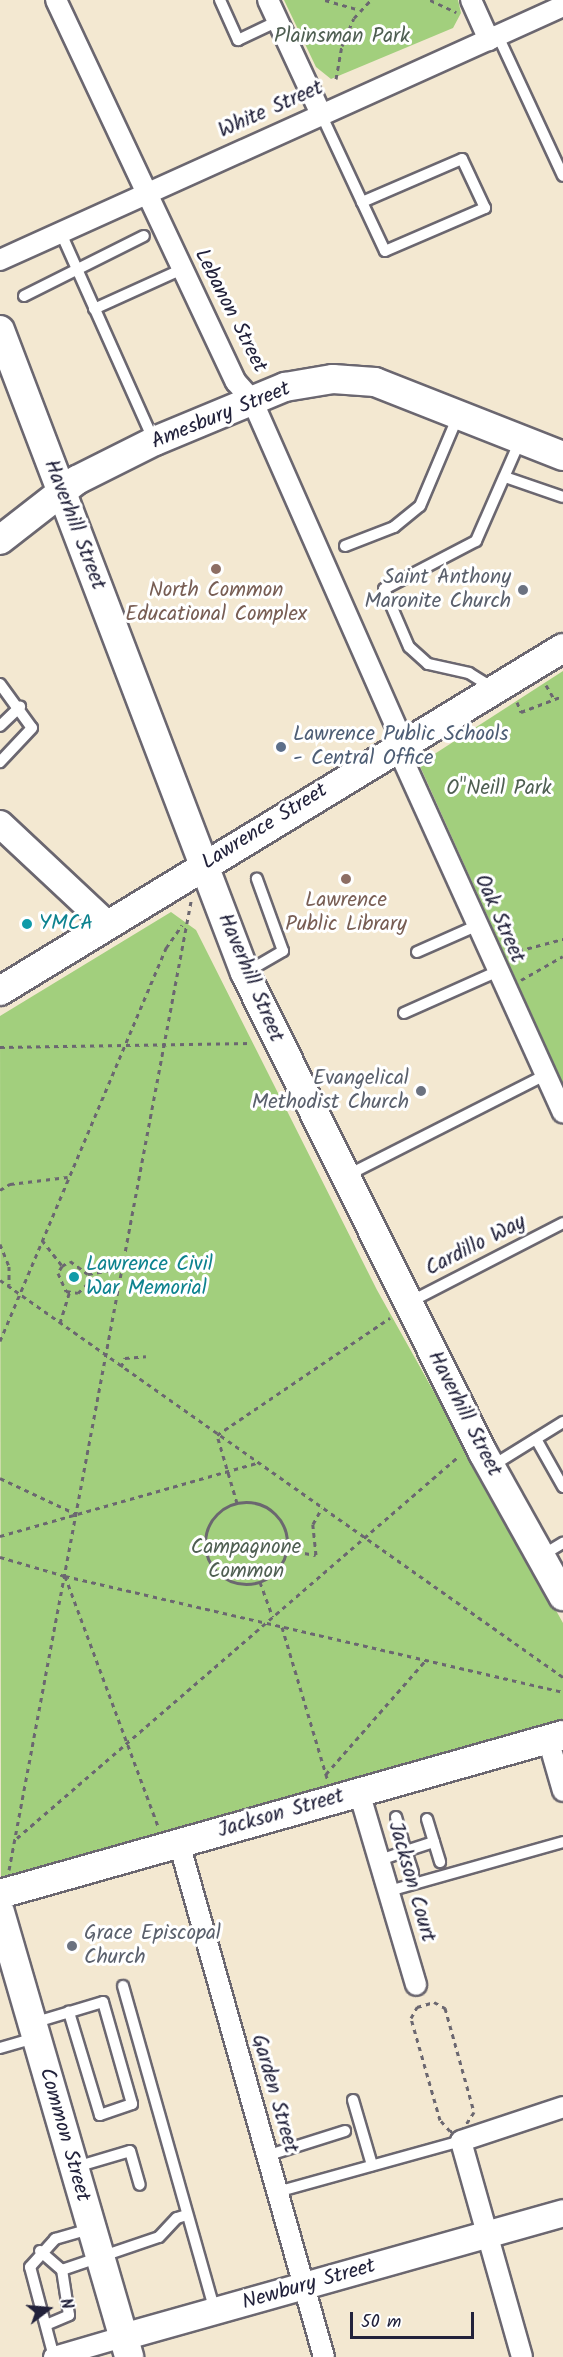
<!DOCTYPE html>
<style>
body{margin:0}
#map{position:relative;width:563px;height:2357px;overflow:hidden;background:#f3e8d1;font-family:Kalam,sans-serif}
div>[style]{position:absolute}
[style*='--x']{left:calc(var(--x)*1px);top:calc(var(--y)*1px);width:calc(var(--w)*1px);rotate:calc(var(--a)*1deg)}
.green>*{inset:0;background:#a2cf7d}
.path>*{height:3px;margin-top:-1.5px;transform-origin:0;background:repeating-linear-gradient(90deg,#6b6770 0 4.5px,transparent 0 9px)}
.path>.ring{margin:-1.5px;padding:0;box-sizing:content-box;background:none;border:3px solid #6b6770;border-radius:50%}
.roads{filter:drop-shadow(2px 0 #6b6770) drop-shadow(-2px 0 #6b6770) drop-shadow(0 2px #6b6770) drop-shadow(0 -2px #6b6770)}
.service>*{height:10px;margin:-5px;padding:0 5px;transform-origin:5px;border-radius:5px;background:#fff}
.minor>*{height:20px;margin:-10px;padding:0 10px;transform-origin:10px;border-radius:10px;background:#fff}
.tertiary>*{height:26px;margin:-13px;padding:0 13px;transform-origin:13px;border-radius:13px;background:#fff}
.secondary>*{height:28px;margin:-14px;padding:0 14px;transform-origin:14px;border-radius:14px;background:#fff}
.dots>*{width:16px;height:16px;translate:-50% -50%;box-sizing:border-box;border:3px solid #fff;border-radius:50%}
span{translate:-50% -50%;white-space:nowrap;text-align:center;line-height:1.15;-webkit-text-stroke:6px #fff;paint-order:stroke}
.park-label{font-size:21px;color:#4f5f52}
.street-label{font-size:21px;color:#22223b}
.worship-label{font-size:21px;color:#5b616d}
.right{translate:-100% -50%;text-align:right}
.left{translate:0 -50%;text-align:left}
.education-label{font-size:21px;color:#785e54}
.service-label{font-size:21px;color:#4e5e75}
.culture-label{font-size:21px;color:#0d838f}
.north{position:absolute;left:18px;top:2279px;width:60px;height:60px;-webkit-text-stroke:4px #fff;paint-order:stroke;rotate:74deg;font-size:16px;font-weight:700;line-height:24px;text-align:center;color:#22223b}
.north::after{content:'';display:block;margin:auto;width:21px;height:27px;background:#22223b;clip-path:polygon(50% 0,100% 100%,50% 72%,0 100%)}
.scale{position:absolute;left:350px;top:2312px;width:124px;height:27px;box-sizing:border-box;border:3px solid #22223b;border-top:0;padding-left:8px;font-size:18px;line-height:21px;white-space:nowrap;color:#22223b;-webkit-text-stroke:4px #fff;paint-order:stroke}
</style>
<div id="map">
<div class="green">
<div style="clip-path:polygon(284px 0,458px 0,461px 13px,453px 28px,331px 79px,316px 67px)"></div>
<div style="clip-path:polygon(563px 671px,563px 1084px,419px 764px)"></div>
<div style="clip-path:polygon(171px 912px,196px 930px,377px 1290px,563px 1623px,563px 1730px,1px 1884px,0 1016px)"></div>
</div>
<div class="path">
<div style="--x:325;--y:0;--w:36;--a:16"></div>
<div style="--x:430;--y:0;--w:29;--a:25"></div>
<div style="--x:336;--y:79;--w:34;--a:-80"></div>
<div style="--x:342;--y:46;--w:30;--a:-67"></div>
<div style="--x:354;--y:18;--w:25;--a:-47"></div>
<div style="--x:546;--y:685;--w:16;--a:60"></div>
<div style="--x:517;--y:702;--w:11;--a:68"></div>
<div style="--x:521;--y:712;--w:45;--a:-20.9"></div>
<div style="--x:510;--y:953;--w:55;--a:-14.8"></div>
<div style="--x:521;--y:980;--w:48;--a:-29.7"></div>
<div style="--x:0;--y:1047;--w:251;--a:-0.9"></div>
<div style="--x:0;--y:1190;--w:12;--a:-31"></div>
<div style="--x:10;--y:1184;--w:58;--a:-6.9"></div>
<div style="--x:42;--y:1240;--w:33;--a:52"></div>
<div style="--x:62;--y:1266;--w:9;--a:-32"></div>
<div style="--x:70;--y:1261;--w:22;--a:36"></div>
<div style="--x:88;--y:1274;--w:35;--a:-10"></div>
<div style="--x:0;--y:1244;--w:24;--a:68"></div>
<div style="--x:9;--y:1266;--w:19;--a:90"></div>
<div style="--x:62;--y:1266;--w:8;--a:120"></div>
<div style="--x:58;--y:1273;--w:20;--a:66"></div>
<div style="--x:66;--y:1291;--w:12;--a:9"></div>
<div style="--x:78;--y:1293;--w:16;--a:-45"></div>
<div style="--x:89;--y:1282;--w:8;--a:-97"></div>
<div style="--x:0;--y:1280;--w:689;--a:35.19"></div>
<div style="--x:60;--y:1323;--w:34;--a:-73"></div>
<div style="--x:0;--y:1341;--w:427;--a:-67.1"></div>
<div style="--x:166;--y:948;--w:28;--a:-55"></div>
<div style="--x:121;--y:1367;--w:10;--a:-66"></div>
<div style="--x:125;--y:1358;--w:21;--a:-5"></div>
<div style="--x:0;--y:1478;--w:84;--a:25.3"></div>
<div class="ring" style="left:205px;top:1502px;width:79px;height:79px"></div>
<div style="--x:237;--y:1503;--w:71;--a:-106.4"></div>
<div style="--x:217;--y:1435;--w:209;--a:-34.1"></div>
<div style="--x:0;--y:1536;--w:266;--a:-15.9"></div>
<div style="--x:287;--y:1550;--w:29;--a:10"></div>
<div style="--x:316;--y:1555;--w:31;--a:-96"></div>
<div style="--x:313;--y:1524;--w:18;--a:-61"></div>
<div style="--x:0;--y:1557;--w:68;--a:16.3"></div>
<div style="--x:65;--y:1576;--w:267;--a:69.6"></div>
<div style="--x:65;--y:1576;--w:511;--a:13.11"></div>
<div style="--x:260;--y:1582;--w:37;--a:70"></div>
<div style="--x:282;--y:1627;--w:158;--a:73.4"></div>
<div style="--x:326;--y:1774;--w:150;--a:-48.8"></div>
<div style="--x:17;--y:1838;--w:584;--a:-40.84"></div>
<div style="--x:9;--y:1870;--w:986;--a:-79.36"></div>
<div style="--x:434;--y:2002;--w:13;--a:29"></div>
<div style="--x:445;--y:2008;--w:108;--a:74.4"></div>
<div style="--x:474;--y:2112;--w:24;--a:123"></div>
<div style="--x:461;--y:2132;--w:11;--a:-175"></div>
<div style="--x:450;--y:2131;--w:15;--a:-132"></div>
<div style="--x:440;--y:2120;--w:106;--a:-105.9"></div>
<div style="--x:411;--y:2018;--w:13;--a:-61"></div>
<div style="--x:417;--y:2007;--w:18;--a:-16"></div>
</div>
<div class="roads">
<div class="service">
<div style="--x:220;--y:0;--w:44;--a:65.8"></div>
<div style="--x:238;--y:40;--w:44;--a:-25.4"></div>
<div style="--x:498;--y:36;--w:154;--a:65.1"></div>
<div style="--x:321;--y:114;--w:97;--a:65"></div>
<div style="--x:362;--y:202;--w:54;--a:64.9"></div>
<div style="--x:385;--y:251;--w:109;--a:-23.3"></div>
<div style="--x:485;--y:208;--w:54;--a:-115.1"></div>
<div style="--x:462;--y:159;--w:109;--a:156.7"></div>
<div style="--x:60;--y:231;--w:230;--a:65.9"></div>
<div style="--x:24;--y:296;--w:134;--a:-26.6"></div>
<div style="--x:94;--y:309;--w:97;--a:-24.4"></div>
<div style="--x:505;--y:477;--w:61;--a:19"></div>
<div style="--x:345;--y:546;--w:53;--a:-21.2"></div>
<div style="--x:394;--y:527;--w:33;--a:-39"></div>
<div style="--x:420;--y:506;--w:98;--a:-67.1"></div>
<div style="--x:0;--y:684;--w:54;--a:54"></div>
<div style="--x:32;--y:728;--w:47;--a:133.3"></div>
<div style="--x:493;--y:688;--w:28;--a:-148"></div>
<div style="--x:469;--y:673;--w:42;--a:-167.6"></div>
<div style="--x:428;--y:664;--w:25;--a:-138"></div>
<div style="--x:409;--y:647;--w:63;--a:-113.3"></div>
<div style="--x:384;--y:589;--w:104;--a:-27.6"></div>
<div style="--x:476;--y:541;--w:109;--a:-66.3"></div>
<div style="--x:0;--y:726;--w:28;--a:-44"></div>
<div style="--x:417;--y:952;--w:64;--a:-23.8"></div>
<div style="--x:245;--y:973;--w:44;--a:-30.1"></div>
<div style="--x:283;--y:951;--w:77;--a:-109.9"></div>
<div style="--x:404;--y:1013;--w:101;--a:-24"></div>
<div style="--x:346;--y:1176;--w:223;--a:-26.9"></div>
<div style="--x:410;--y:1302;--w:172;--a:-27.3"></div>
<div style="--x:536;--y:1439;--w:55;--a:60.6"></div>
<div style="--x:492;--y:1466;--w:84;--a:-31.8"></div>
<div style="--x:541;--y:1556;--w:26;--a:-31"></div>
<div style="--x:396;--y:1817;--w:35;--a:74"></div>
<div style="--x:406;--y:1851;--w:29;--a:-18"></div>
<div style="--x:434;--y:1842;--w:24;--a:-107"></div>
<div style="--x:434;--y:1842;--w:21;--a:73"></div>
<div style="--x:380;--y:1860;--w:28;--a:-19"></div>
<div style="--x:406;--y:1851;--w:23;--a:72"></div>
<div style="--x:389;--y:1891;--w:181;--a:-15.7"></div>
<div style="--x:123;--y:1986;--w:339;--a:74.2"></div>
<div style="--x:33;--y:2023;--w:73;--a:-16.7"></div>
<div style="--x:103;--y:2002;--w:106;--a:74.1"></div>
<div style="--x:132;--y:2104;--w:34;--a:161"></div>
<div style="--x:100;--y:2115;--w:108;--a:-106.8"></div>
<div style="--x:0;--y:2048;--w:37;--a:-16"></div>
<div style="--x:353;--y:2100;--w:68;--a:73.7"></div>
<div style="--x:266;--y:2156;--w:83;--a:-17.6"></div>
<div style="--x:76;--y:2167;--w:56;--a:-16.5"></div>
<div style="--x:130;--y:2151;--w:35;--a:74"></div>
<div style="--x:277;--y:2192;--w:191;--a:-15.5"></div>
<div style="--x:40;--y:2251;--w:29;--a:41"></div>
<div style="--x:46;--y:2325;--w:25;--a:-23"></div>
<div style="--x:69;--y:2315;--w:46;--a:-98.8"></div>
<div style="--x:62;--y:2270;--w:102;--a:-18.8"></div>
<div style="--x:159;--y:2237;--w:26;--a:-47"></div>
<div style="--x:177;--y:2218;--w:10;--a:-17"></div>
<div style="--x:54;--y:2357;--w:93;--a:-104.9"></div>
<div style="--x:30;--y:2267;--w:38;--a:-48"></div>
<div style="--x:55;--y:2239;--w:37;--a:-16"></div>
</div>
<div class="minor">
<div style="--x:56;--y:0;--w:422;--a:64.8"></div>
<div style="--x:236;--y:382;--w:24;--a:48"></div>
<div style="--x:252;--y:400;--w:375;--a:66.2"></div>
<div style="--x:403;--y:743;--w:17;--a:90"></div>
<div style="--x:403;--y:760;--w:387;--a:65.6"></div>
<div style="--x:268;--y:0;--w:126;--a:65.1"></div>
<div style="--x:471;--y:0;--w:44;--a:65.8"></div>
<div style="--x:0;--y:260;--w:618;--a:-24.28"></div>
<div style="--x:548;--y:1739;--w:54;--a:73.9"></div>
<div style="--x:359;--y:1792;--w:201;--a:73.5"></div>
<div style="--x:179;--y:1843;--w:534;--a:74.25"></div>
<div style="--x:54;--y:2357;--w:72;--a:-16.2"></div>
<div style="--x:522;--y:2357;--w:224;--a:-105.8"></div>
<div style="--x:461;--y:2141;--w:108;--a:-18.4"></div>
</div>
<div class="tertiary">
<div style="--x:0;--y:824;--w:148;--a:43.1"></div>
<div style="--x:123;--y:2337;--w:457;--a:-15.7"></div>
</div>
<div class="secondary">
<div style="--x:0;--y:330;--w:688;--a:69.14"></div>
<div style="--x:245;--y:973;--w:536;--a:63.63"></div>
<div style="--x:483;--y:1453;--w:164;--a:60.8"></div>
<div style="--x:0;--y:540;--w:98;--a:-37.9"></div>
<div style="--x:77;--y:480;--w:87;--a:-26.6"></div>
<div style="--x:155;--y:441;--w:141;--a:-22.6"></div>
<div style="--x:285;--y:387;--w:49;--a:-9.5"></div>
<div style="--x:333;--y:379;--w:42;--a:4.1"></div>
<div style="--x:375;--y:382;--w:202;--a:21.5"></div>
<div style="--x:0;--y:991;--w:659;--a:-31.35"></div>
<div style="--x:0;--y:1894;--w:585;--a:-15.77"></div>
<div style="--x:0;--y:1912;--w:463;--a:73.8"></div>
</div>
</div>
<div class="dots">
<div style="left:216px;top:569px;background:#8d6e63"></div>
<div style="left:523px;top:590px;background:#6b7280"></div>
<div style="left:281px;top:747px;background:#5c6f8a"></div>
<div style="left:346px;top:879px;background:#8d6e63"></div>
<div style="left:27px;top:924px;background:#0f9aa8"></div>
<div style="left:421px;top:1091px;background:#6b7280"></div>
<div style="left:74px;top:1277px;background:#0f9aa8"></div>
<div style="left:72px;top:1946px;background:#6b7280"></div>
</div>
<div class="park-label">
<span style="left:342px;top:37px">Plainsman Park</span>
<span style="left:499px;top:789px">O"Neill Park</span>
<span style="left:246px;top:1560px">Campagnone<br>Common</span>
</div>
<div class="street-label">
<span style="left:271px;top:110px;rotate:-24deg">White Street</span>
<span style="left:230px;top:311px;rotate:63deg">Lebanon Street</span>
<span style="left:221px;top:416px;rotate:-22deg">Amesbury Street</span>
<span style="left:74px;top:525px;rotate:69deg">Haverhill Street</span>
<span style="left:265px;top:827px;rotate:-32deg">Lawrence Street</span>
<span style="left:499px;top:919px;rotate:66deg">Oak Street</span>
<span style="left:250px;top:978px;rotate:67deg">Haverhill Street</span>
<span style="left:476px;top:1246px;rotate:-27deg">Cardillo Way</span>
<span style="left:464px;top:1414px;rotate:63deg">Haverhill Street</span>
<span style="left:281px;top:1814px;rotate:-16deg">Jackson Street</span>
<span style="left:411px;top:1882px;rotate:74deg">Jackson Court</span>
<span style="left:274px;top:2094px;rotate:74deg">Garden Street</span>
<span style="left:64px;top:2135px;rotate:74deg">Common Street</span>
<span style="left:309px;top:2285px;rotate:-16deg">Newbury Street</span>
</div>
<div class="worship-label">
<span class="right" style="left:511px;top:590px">Saint Anthony<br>Maronite Church</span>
<span class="right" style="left:409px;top:1091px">Evangelical<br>Methodist Church</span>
<span class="left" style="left:84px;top:1946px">Grace Episcopal<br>Church</span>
</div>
<div class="education-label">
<span style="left:216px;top:603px">North Common<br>Educational Complex</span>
<span style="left:346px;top:913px">Lawrence<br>Public Library</span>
</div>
<div class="service-label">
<span class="left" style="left:293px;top:747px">Lawrence Public Schools<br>- Central Office</span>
</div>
<div class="culture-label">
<span class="left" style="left:39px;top:924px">YMCA</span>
<span class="left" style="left:86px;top:1277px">Lawrence Civil<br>War Memorial</span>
</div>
<div class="north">N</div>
<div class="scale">50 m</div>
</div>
